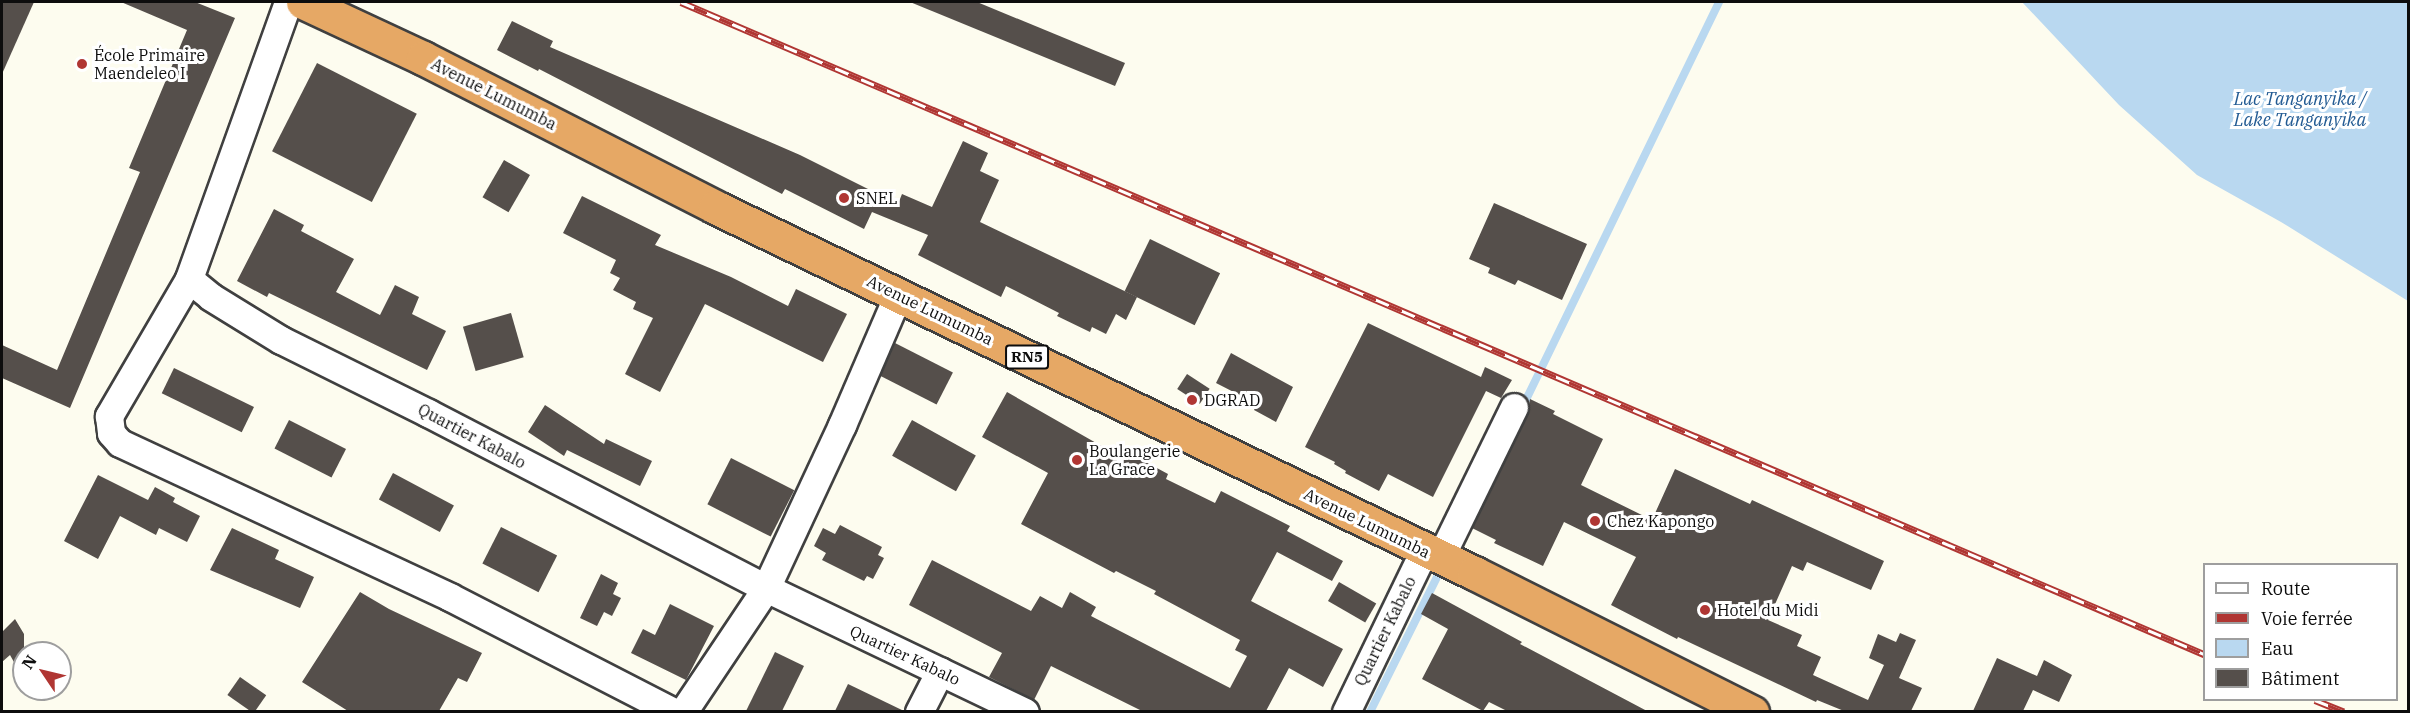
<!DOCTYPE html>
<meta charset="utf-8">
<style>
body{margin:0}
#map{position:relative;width:2410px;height:713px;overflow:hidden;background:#fdfcef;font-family:"IBM Plex Serif",serif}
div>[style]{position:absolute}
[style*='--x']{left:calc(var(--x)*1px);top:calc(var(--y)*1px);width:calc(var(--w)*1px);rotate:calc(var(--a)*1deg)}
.water>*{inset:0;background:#b9d8f0}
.stream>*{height:8px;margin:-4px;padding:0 4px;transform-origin:4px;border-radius:4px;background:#b9d8f0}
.building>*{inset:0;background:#554f4b;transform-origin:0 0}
.roads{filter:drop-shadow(2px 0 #404040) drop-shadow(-2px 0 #404040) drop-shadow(0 2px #404040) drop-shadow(0 -2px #404040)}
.minor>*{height:27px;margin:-13.5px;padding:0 13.5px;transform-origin:13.5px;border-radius:13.5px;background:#fff}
.highway>*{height:33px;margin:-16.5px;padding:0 16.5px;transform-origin:16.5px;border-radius:16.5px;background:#e6a865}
.rail>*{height:7px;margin-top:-3.5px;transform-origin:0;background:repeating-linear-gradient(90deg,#fff 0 14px,#b03633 0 28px);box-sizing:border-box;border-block:2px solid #b03633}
.dots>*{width:16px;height:16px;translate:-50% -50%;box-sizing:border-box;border:3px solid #fff;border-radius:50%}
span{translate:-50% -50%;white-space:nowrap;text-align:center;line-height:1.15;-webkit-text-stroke:6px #fff;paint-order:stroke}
.shield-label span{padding:2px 4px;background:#fff;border:2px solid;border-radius:4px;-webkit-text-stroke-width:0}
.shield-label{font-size:15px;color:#0d0d0d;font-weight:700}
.poi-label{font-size:16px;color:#0d0d0d}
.left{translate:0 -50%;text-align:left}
.street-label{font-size:16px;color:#0d0d0d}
.water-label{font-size:18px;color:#235b93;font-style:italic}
.frame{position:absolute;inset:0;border:3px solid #0d0d0d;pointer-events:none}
.legend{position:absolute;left:2203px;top:563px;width:195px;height:138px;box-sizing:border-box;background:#fff;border:2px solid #9e9e9e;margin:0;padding:8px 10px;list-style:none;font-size:18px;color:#0d0d0d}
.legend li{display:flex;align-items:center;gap:12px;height:30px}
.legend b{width:30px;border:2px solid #9e9e9e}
.north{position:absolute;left:12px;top:641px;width:60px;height:60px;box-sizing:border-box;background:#fff;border:2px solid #9e9e9e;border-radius:50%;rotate:305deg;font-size:16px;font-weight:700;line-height:24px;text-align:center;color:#0d0d0d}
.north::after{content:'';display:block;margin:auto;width:21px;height:27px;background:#b03633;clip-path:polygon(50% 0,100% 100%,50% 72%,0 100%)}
</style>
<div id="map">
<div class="water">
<div style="clip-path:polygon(2022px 2px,2408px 2px,2408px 301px,2281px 222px,2197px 175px,2119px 105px)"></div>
</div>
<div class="stream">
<div style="--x:1521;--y:410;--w:454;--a:-64.1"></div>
<div style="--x:1370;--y:712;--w:164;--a:-63.6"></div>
</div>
<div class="building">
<div style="clip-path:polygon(2px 2px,34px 2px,2px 74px)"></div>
<div style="clip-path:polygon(121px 2px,195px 2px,235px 18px,70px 408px,2px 378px,2px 345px,57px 370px,140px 172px,129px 168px,187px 30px)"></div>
<div style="clip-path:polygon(910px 2px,977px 2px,1125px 63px,1115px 86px)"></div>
<div style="clip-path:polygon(512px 21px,553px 41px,550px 47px,800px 155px,898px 204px,902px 194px,932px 207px,963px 141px,988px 153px,980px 171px,999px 180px,980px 222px,1137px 297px,1126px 320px,1116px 314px,1106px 334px,1092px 327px,1090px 332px,1057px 316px,1059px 313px,1006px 286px,1001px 297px,918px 255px,928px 235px,872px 212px,864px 229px,785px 189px,782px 194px,539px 69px,538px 71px,497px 50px)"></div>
<div style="left:317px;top:63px;width:112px;height:99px;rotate:27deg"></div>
<div style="left:504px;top:160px;width:30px;height:43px;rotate:30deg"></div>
<div style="clip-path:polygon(582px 196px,661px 235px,655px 245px,731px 277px,788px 306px,796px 289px,847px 314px,823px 362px,705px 304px,660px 392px,625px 374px,653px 318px,633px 309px,636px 302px,613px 290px,620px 278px,610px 273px,616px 260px,563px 233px)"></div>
<div style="clip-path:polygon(1494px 203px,1587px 244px,1562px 300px,1518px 280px,1515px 285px,1488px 273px,1490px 268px,1469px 259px)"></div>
<div style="clip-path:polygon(274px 209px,304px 225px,301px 231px,354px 259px,336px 292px,380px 315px,395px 285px,419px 297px,412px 314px,446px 331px,427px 370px,269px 293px,267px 297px,237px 281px)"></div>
<div style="left:1150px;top:239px;width:78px;height:58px;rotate:26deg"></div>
<div style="left:511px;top:313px;width:46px;height:50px;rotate:74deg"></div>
<div style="clip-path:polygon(1368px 323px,1481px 377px,1485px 367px,1512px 380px,1501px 398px,1486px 391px,1433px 497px,1388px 474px,1379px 491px,1345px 473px,1346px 471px,1334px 464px,1335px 462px,1305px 447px)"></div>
<div style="left:895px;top:343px;width:65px;height:36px;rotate:27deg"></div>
<div style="clip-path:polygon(1231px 353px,1293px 387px,1276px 422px,1254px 410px,1257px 404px,1216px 383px)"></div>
<div style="left:174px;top:368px;width:89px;height:28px;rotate:26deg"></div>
<div style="left:1187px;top:374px;width:27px;height:18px;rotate:33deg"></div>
<div style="clip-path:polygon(1007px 392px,1126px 460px,1129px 453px,1168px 474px,1166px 479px,1215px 503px,1221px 491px,1290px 526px,1287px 531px,1343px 561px,1332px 581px,1277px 552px,1251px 601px,1343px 649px,1323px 687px,1289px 668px,1266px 711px,1142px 711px,1051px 666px,1034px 700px,989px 677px,1002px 653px,909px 605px,932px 560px,1031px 611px,1040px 596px,1062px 608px,1070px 592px,1096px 607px,1091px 616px,1230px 688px,1247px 656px,1235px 650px,1240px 640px,1154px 594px,1156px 591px,1116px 571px,1114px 573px,1021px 524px,1048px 473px,982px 437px)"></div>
<div style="clip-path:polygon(1530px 399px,1555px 411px,1553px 414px,1603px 439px,1581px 485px,1652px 520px,1675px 469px,1750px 504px,1752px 500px,1884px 561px,1871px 590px,1807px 562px,1803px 571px,1792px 566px,1768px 620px,1802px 635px,1797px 646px,1821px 657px,1813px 675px,1868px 700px,1884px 665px,1869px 658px,1878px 634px,1896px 642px,1900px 633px,1916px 640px,1899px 678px,1922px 688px,1911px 711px,1844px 711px,1817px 700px,1816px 702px,1678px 637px,1677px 639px,1611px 605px,1636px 557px,1564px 522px,1543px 566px,1494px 543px,1496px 540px,1472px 528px,1528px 414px)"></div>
<div style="clip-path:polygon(545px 405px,604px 444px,606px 439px,652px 461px,640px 486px,567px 450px,564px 456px,528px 432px)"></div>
<div style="left:289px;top:420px;width:64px;height:32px;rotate:27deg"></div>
<div style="left:912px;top:420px;width:73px;height:41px;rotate:29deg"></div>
<div style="left:731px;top:458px;width:71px;height:52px;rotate:27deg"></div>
<div style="left:393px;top:473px;width:69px;height:30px;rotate:28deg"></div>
<div style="clip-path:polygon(98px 475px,148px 500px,155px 487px,175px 498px,173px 502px,200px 516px,187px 542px,159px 528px,156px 535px,120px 516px,98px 559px,64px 541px)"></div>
<div style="clip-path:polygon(840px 525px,882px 547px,878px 555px,884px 558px,873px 579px,867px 576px,864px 581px,822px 560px,826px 553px,814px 546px,823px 528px,835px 534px)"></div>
<div style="left:501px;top:527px;width:63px;height:41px;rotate:27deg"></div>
<div style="clip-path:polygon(232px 528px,279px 550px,275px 559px,314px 577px,300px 608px,210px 570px)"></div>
<div style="clip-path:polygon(601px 574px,618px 583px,613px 594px,621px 598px,612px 616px,604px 612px,597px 626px,580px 618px)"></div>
<div style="left:1339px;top:582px;width:43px;height:22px;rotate:30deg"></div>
<div style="clip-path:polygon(360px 592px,389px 609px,482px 653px,467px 682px,458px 678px,439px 711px,348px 711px,302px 682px)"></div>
<div style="clip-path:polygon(1432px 593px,1522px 642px,1520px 644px,1647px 711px,1507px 711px,1489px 702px,1483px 711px,1422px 679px,1448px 629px,1421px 614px)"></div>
<div style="clip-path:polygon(670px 604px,714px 626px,686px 680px,631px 653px,643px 629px,655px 635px)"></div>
<div style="clip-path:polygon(15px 619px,24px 634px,24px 680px,10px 655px,2px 662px,2px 632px)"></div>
<div style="clip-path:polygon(775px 652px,804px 666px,782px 711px,746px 711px)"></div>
<div style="clip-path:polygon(1997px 658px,2037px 676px,2044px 660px,2072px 675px,2059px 702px,2033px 690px,2023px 711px,1973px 711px)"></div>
<div style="left:240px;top:677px;width:32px;height:22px;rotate:35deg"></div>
<div style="clip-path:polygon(848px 684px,904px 711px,835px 711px)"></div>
</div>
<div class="roads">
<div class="minor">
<div style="--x:288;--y:2;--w:294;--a:109.7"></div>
<div style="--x:189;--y:279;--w:28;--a:39"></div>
<div style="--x:211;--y:297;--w:82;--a:31.6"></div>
<div style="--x:281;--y:340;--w:164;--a:26.4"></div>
<div style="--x:428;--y:413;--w:381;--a:27.4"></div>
<div style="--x:766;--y:588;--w:287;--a:25.6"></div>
<div style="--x:189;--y:279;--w:159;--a:120.3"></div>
<div style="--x:109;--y:416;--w:17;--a:83"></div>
<div style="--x:111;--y:433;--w:13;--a:48"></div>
<div style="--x:120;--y:443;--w:364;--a:25"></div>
<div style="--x:450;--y:597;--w:252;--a:27.2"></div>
<div style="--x:1440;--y:558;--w:168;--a:-63.9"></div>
<div style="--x:683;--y:712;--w:149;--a:-56.2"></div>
<div style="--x:766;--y:588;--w:180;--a:-65"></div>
<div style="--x:842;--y:425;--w:142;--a:-66.7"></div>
<div style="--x:919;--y:712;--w:46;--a:-62.9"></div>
<div style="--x:1346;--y:712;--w:179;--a:-64.2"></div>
</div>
<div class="highway">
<div style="--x:303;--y:2;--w:132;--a:25"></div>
<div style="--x:423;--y:58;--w:328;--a:27"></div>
<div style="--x:715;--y:207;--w:843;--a:25.74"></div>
<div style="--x:1474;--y:573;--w:311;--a:26.6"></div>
</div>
</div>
<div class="rail">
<div style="--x:681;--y:2;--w:1657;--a:23.18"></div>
<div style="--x:2315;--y:700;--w:31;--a:22"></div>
</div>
<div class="dots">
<div style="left:82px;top:64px;background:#b03633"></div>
<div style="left:844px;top:198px;background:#b03633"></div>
<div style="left:1192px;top:400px;background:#b03633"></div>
<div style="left:1077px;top:460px;background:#b03633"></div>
<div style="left:1595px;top:521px;background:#b03633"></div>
<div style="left:1705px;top:610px;background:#b03633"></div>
</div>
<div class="shield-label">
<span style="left:1027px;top:357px">RN5</span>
</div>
<div class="poi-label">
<span class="left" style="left:94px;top:64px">École Primaire<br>Maendeleo I</span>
<span class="left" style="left:856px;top:198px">SNEL</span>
<span class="left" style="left:1204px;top:400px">DGRAD</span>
<span class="left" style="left:1089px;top:460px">Boulangerie<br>La Grace</span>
<span class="left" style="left:1607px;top:521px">Chez Kapongo</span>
<span class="left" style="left:1717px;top:610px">Hotel du Midi</span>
</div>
<div class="street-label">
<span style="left:494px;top:94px;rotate:27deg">Avenue Lumumba</span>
<span style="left:930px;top:310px;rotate:26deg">Avenue Lumumba</span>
<span style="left:472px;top:436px;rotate:28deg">Quartier Kabalo</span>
<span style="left:1367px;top:523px;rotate:26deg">Avenue Lumumba</span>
<span style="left:1385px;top:631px;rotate:-64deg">Quartier Kabalo</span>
<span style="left:905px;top:655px;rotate:25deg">Quartier Kabalo</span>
</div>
<div class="water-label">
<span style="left:2300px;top:110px">Lac Tanganyika /<br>Lake Tanganyika</span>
</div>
<div class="frame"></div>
<ul class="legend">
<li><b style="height:8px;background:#fff"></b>Route</li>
<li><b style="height:8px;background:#b03633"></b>Voie ferrée</li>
<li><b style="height:16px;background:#b9d8f0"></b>Eau</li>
<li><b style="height:16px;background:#554f4b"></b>Bâtiment</li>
</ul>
<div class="north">N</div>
</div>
